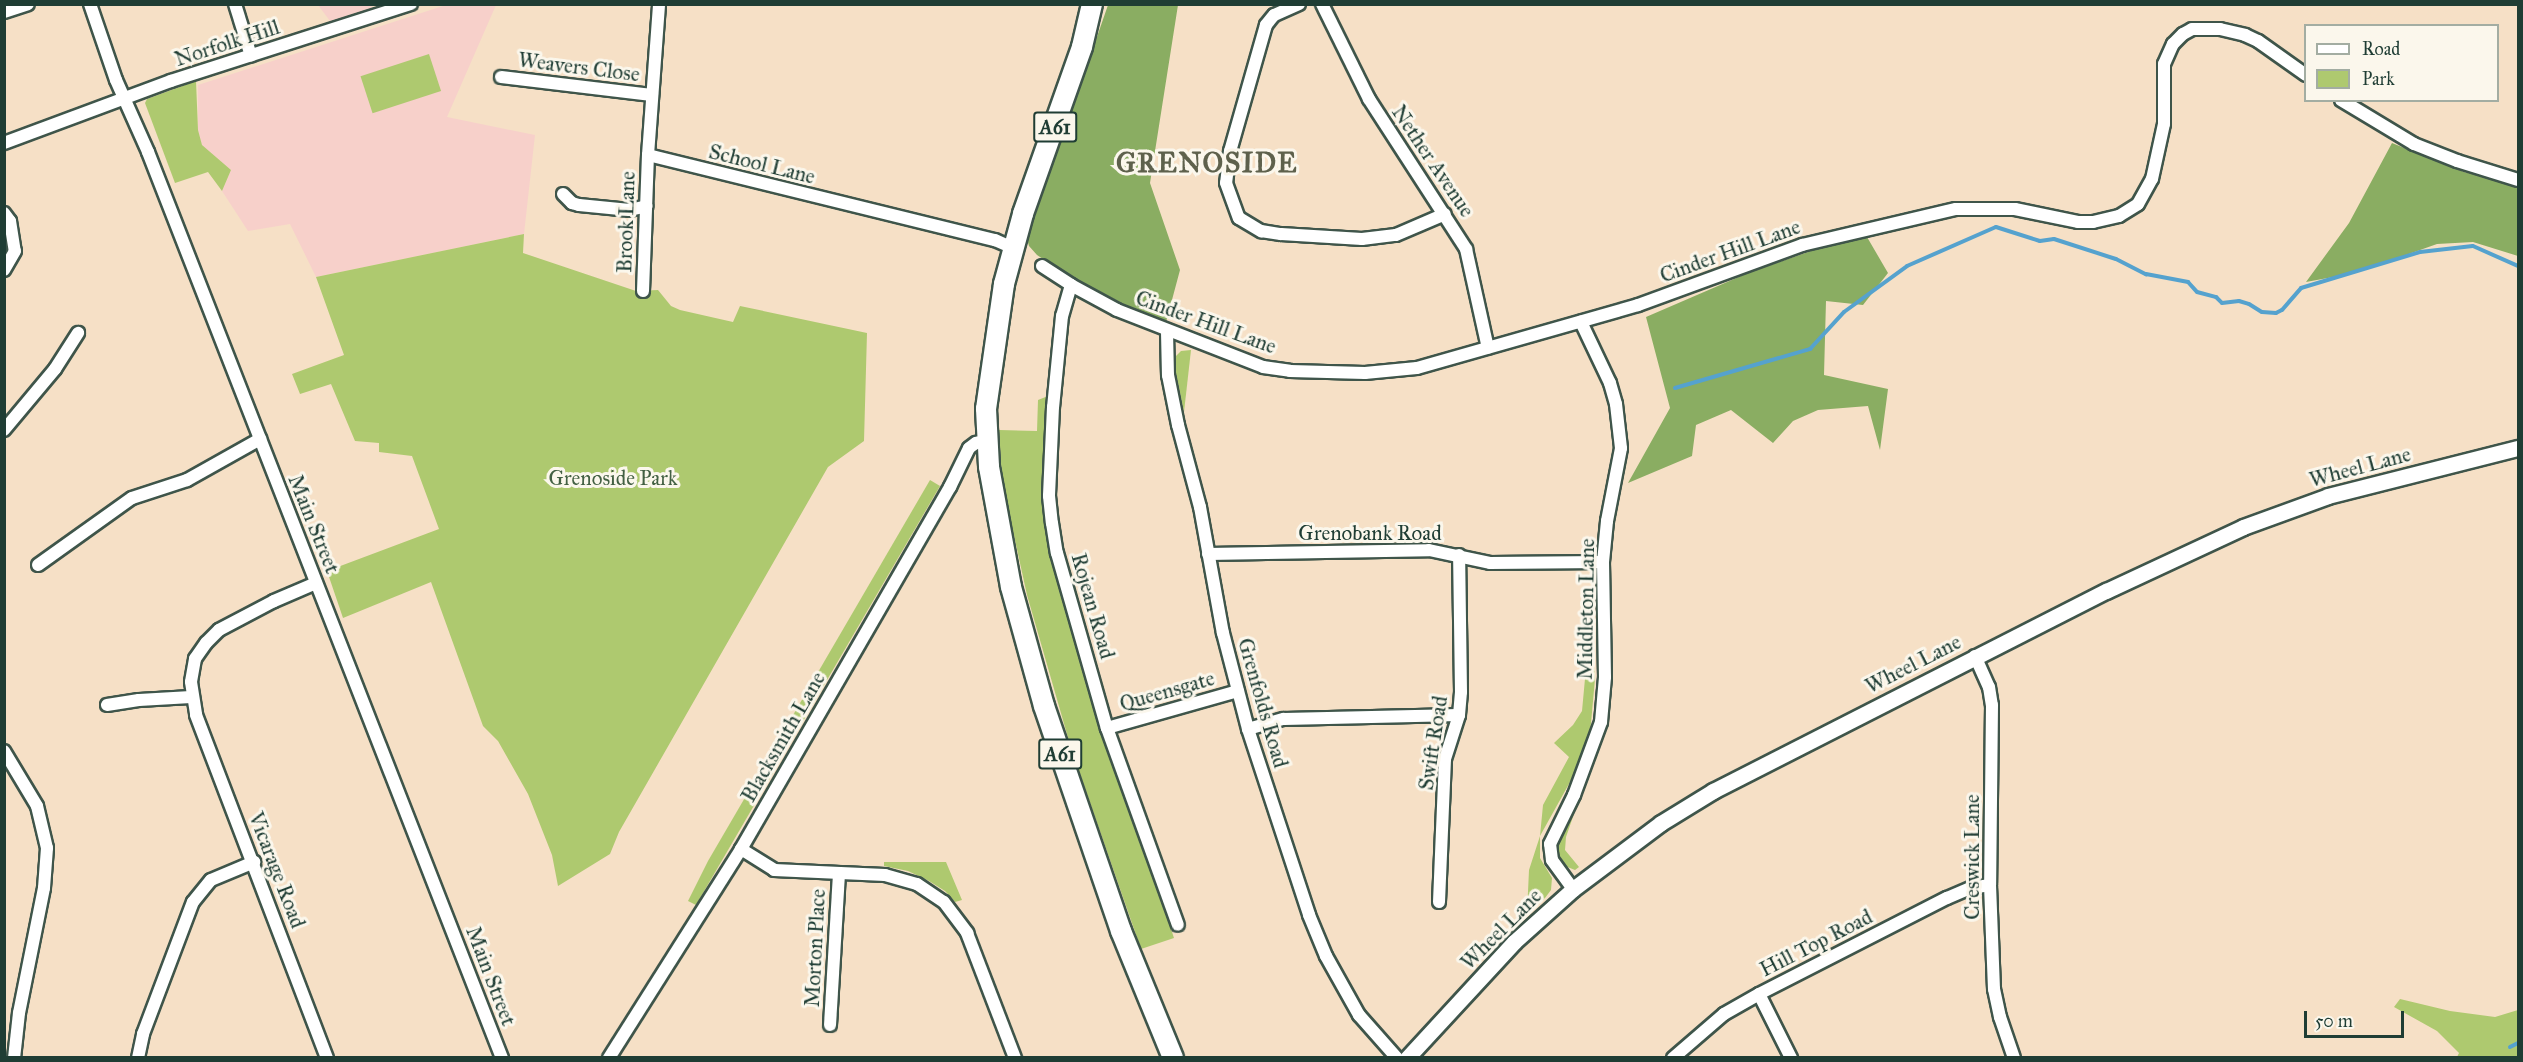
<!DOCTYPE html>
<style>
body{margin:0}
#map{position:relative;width:2523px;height:1062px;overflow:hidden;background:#f6e0c6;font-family:"IM FELL Great Primer",serif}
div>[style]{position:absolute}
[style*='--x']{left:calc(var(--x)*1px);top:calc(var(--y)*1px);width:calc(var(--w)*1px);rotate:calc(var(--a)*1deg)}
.built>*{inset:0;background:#f7d0ca}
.green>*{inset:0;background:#aec96f;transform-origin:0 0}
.forest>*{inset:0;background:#8aad62}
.stream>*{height:4px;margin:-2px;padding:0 2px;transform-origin:2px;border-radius:2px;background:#55a2ce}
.roads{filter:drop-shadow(2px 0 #3f554a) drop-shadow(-2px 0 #3f554a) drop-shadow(0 2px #3f554a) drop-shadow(0 -2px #3f554a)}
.minor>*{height:12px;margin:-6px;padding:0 6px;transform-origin:6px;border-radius:6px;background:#fff}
.tertiary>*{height:15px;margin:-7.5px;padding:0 7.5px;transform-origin:7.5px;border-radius:7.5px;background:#fff}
.trunk>*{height:20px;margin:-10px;padding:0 10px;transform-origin:10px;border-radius:10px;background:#fff}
span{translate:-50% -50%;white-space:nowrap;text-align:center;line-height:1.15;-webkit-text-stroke:6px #fbf7ec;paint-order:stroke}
.shield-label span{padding:2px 4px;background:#fbf7ec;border:2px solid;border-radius:4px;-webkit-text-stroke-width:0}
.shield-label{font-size:20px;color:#1f3d34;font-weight:700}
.street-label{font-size:21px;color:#1f3d34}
.park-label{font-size:21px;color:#436043}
.district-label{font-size:27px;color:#5e614c;font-weight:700;letter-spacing:1.5px}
.frame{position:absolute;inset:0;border:6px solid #1f3d34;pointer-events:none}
.legend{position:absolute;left:2304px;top:24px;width:195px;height:78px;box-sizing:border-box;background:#fbf7ec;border:2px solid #a3ada2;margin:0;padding:8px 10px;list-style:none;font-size:18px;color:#1f3d34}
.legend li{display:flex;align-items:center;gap:12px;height:30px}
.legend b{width:30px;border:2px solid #a3ada2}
.scale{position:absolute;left:2304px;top:1011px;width:100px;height:27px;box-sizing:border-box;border:3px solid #1f3d34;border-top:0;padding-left:8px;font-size:18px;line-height:21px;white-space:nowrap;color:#1f3d34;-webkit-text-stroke:4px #fbf7ec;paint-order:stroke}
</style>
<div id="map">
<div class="built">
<div style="clip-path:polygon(318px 5px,372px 5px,371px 8px,330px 21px)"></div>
<div style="clip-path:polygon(446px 5px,496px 5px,447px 117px,535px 135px,524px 234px,316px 277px,290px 224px,248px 231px,222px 191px,231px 170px,202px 146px,198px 130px,198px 85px)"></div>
</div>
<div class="green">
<div style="left:429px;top:54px;width:39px;height:72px;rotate:72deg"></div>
<div style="clip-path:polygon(196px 81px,198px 130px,202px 145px,231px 170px,222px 191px,208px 172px,175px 183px,145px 103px,147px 99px)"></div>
<div style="clip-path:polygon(524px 234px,523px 253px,636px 291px,658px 290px,671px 306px,680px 310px,733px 322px,740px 306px,867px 333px,864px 441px,828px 467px,619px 832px,610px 854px,558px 886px,552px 855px,528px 794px,498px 741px,483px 726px,431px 582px,343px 618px,327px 571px,439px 529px,412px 456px,379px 452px,379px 443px,355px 441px,331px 384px,300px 394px,292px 374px,344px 355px,316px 277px)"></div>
<div style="clip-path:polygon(1191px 350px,1184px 412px,1175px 369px,1176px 356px,1181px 351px)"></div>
<div style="clip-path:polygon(1048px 396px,1046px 501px,1068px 620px,1174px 938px,1141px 949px,1071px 748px,1027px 595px,1002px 481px,999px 430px,1037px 431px,1038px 400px)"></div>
<div style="clip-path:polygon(930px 480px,940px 486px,696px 905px,688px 901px,708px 861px)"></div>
<div style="clip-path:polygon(1593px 654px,1595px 679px,1590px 734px,1575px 773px,1540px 836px,1540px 858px,1552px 878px,1551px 890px,1545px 898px,1527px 913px,1529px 870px,1540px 836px,1543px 805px,1569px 757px,1554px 743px,1573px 725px,1582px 711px,1587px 657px)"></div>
<div style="clip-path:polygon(1575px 811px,1566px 837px,1565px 850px,1579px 867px,1575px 870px,1565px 866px,1559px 860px,1557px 850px,1561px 834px)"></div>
<div style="clip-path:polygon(884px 862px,946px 862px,962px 900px,955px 902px,945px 891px,929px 881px,908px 871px,884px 866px)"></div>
<div style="clip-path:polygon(2400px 999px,2450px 1011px,2495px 1017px,2518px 1010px,2518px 1057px,2457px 1057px,2459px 1053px,2437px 1031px,2394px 1007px)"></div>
</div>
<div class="forest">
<div style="clip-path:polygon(1108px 5px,1178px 5px,1150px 183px,1180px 270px,1165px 326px,1061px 271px,1037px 255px,1029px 246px,1027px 239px)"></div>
<div style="clip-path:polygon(2392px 143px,2464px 172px,2518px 185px,2518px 256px,2473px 242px,2437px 244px,2355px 273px,2306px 282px,2349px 223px)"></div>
<div style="clip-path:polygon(1867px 237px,1888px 273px,1863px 305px,1826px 301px,1824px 375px,1888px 389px,1880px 450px,1868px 406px,1818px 410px,1793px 421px,1773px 443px,1731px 410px,1696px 425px,1692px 456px,1628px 483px,1670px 408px,1646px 317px,1748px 273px,1814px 250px)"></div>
</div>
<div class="stream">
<div style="--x:1675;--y:388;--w:141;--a:-16.1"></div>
<div style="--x:1810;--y:349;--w:50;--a:-47.4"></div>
<div style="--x:1844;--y:312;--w:78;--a:-36.1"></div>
<div style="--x:1907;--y:266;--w:97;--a:-23.7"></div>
<div style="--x:1996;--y:227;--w:46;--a:17.7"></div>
<div style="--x:2040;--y:241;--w:14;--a:-8"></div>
<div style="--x:2054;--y:239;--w:65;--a:17.9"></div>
<div style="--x:2116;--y:259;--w:34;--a:27"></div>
<div style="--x:2146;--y:274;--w:43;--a:10.8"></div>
<div style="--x:2188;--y:282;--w:13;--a:48"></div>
<div style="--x:2197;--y:292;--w:20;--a:15"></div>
<div style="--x:2216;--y:297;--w:8;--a:45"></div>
<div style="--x:2222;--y:303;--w:17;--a:-7"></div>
<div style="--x:2239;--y:301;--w:10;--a:17"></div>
<div style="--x:2249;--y:304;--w:15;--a:32"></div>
<div style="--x:2262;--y:312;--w:14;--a:4"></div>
<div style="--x:2276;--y:313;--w:7;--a:-27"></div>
<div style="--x:2282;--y:310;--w:29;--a:-49"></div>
<div style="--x:2301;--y:288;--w:124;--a:-16.8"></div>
<div style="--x:2420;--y:252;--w:53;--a:-6.5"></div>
<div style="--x:2473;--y:246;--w:49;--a:24"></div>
<div style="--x:2510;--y:1047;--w:9;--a:-27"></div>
</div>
<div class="roads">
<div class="minor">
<div style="--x:90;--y:4;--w:80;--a:71.1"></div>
<div style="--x:116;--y:80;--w:79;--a:66"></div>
<div style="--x:148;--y:152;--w:973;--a:68.66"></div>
<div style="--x:235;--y:4;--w:54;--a:72.9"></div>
<div style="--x:1299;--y:4;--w:27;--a:156"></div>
<div style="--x:1274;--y:15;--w:13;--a:129"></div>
<div style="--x:1266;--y:25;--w:131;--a:105.9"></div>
<div style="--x:1230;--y:151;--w:32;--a:97"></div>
<div style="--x:1226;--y:183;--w:37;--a:70"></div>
<div style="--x:1239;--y:218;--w:26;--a:31"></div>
<div style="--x:1261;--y:231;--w:20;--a:9"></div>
<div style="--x:1281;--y:234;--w:81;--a:3.5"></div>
<div style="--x:1362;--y:239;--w:34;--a:-7"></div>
<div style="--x:1396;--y:235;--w:53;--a:-23.2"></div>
<div style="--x:1322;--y:4;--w:106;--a:63.7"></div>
<div style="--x:1369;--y:99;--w:179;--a:57.1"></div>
<div style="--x:1466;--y:249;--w:101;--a:77.5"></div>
<div style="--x:4;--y:12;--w:25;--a:-18"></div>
<div style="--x:501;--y:77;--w:152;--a:6.8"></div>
<div style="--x:2341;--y:100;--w:85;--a:31.1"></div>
<div style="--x:2414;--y:144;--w:46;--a:21.6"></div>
<div style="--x:2457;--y:161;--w:64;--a:17.3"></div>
<div style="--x:4;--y:143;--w:178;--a:-20.4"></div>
<div style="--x:171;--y:81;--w:252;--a:-17.8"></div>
<div style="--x:648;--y:155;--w:357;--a:13.8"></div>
<div style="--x:995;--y:240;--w:20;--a:24"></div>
<div style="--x:563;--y:194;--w:13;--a:45"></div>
<div style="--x:572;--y:203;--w:7;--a:16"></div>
<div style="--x:579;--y:205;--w:51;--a:5.6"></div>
<div style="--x:630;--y:210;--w:17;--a:-13"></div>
<div style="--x:4;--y:213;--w:10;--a:53"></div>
<div style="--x:10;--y:221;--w:30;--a:81"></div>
<div style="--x:15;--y:251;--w:22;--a:120"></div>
<div style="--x:1042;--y:266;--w:35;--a:33"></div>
<div style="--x:1071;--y:285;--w:52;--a:28.5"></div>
<div style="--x:1117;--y:310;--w:157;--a:21.3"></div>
<div style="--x:1263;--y:367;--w:27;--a:8"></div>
<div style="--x:1290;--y:371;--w:75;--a:1.5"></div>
<div style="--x:1365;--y:373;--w:52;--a:-5.5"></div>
<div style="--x:1417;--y:368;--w:230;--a:-15.9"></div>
<div style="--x:1638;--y:305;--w:175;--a:-20.1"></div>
<div style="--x:1802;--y:245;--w:158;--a:-13.2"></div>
<div style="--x:1956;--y:209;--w:59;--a:0"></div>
<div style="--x:2015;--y:209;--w:64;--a:11.7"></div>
<div style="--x:2078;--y:222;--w:15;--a:0"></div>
<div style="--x:2093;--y:222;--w:27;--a:-13"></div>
<div style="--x:2119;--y:216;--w:22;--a:-32"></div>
<div style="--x:2138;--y:204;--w:29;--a:-61"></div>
<div style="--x:2152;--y:179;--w:56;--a:-77.7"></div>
<div style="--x:2164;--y:124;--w:60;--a:-90"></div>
<div style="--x:2164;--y:64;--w:22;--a:-66"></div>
<div style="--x:2173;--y:44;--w:14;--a:-45"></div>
<div style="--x:2183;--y:34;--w:10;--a:-29"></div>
<div style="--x:2192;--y:29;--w:28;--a:0"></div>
<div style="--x:2220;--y:29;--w:26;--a:13"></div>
<div style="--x:2245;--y:35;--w:14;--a:25"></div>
<div style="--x:2258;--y:41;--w:59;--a:35.3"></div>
<div style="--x:1071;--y:285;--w:32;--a:106"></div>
<div style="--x:1062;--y:316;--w:91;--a:95.6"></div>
<div style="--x:1053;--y:407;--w:89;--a:92.6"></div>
<div style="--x:1049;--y:496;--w:27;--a:84"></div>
<div style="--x:1052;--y:523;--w:30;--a:81"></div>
<div style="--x:1057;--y:553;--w:182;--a:74.1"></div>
<div style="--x:1107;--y:728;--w:209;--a:70.2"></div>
<div style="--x:643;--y:291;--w:136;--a:-87.9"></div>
<div style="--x:648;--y:155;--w:151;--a:-85.8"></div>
<div style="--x:1167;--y:332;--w:43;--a:88.7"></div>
<div style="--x:1168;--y:375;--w:51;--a:78.7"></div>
<div style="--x:1178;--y:425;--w:85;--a:75"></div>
<div style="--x:1200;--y:507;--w:128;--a:79.7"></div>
<div style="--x:1223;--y:633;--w:99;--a:75.4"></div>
<div style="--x:1248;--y:729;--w:196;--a:71.8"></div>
<div style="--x:1309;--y:915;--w:44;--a:67.5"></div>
<div style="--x:1326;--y:956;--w:68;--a:60.8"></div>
<div style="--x:1359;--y:1015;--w:57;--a:48.5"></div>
<div style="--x:4;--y:430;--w:80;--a:-50.1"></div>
<div style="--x:55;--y:369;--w:43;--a:-57.4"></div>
<div style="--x:1208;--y:554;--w:221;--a:-1"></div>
<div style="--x:1429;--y:550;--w:62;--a:12"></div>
<div style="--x:1490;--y:563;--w:113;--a:-0.5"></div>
<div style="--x:38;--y:565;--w:115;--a:-35.5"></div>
<div style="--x:132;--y:498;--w:58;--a:-18.1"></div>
<div style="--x:187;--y:480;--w:84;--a:-29.3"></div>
<div style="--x:316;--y:583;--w:46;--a:156.8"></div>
<div style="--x:274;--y:601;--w:62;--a:152.2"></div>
<div style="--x:219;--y:630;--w:18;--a:135"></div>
<div style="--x:206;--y:643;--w:19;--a:125"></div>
<div style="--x:195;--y:659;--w:23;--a:100"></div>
<div style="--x:191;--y:682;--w:33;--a:81"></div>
<div style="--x:196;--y:715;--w:367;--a:69.1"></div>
<div style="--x:1975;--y:656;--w:34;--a:66"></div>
<div style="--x:1989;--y:687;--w:18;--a:81"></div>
<div style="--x:1992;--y:705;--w:180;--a:90.6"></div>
<div style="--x:1990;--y:885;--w:104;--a:87.8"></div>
<div style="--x:1994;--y:989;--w:29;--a:78"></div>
<div style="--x:2000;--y:1017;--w:43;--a:71.1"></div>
<div style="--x:107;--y:705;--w:32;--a:-9"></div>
<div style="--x:139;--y:700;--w:52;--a:-3.3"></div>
<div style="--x:1107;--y:728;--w:136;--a:-15.8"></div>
<div style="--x:1248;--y:729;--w:37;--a:-16"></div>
<div style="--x:1284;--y:719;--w:175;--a:-1.3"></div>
<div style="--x:4;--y:751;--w:64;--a:59"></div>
<div style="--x:37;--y:806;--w:43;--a:76.6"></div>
<div style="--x:47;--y:848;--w:40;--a:94.3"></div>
<div style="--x:44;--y:888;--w:127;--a:101.3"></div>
<div style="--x:19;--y:1013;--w:45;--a:96.3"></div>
<div style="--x:741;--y:849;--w:39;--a:32"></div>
<div style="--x:774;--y:870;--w:111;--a:2.6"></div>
<div style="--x:885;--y:875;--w:33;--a:16"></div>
<div style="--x:917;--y:884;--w:32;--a:34"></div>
<div style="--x:944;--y:902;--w:39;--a:53"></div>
<div style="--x:967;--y:933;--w:134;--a:69"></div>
<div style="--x:1573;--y:889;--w:36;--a:-126"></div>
<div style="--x:1552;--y:860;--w:16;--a:-97"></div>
<div style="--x:1550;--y:844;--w:55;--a:-63.9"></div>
<div style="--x:1574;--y:795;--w:78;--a:-69.7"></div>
<div style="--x:1601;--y:722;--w:45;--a:-84.9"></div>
<div style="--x:1605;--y:677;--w:115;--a:-91"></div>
<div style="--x:1603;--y:562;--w:41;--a:-84.4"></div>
<div style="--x:1607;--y:521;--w:74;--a:-79.1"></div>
<div style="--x:1621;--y:448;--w:44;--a:-96.5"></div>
<div style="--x:1616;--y:404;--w:22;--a:-106"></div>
<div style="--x:1610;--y:383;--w:68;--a:-115.4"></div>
<div style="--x:1439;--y:902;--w:143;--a:-87.6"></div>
<div style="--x:1445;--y:759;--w:46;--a:-72.3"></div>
<div style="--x:1459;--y:715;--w:23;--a:-85"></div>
<div style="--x:1461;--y:692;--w:137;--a:-90.8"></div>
<div style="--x:1759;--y:994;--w:72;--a:63.4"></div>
<div style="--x:830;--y:1025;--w:152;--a:-86.6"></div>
<div style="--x:138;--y:1058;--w:25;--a:-78"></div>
<div style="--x:143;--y:1034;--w:141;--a:-69.3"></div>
<div style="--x:193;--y:902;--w:28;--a:-51"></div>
<div style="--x:211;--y:880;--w:47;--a:-22.7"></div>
<div style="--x:609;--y:1058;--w:247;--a:-57.7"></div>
<div style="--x:741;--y:849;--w:418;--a:-60"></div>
<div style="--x:950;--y:487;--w:43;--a:-64"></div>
<div style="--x:969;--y:448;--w:9;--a:-36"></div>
<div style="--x:976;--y:443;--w:12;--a:-14"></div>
<div style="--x:1673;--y:1058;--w:67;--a:-40.8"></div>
<div style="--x:1724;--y:1014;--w:40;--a:-29.7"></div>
<div style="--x:1759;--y:994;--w:211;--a:-27.1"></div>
<div style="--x:1947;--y:898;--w:26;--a:-23"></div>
<div style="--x:1971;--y:888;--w:19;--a:-9"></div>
</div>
<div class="tertiary">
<div style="--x:1407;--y:1058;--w:158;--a:-47.3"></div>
<div style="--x:1514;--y:942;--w:79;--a:-41.9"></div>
<div style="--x:1573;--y:889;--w:110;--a:-36.9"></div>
<div style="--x:1661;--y:823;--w:61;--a:-31.6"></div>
<div style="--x:1713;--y:791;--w:441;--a:-27"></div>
<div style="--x:2106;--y:591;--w:151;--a:-25"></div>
<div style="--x:2243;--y:527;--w:90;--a:-20"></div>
<div style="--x:2328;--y:496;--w:196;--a:-14.2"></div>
</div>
<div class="trunk">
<div style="--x:1092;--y:4;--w:44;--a:103.1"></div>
<div style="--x:1082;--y:47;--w:177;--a:109.5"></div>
<div style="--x:1023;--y:214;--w:73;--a:105.2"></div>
<div style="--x:1004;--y:284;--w:126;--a:98.2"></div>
<div style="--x:986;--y:409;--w:58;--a:87"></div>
<div style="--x:989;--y:467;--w:122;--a:79.6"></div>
<div style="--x:1011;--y:587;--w:123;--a:74.5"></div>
<div style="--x:1044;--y:706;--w:238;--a:71.1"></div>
<div style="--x:1121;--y:931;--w:137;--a:67.7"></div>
</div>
</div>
<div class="shield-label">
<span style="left:1055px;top:127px">A61</span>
<span style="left:1060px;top:754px">A61</span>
</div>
<div class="street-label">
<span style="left:227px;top:43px;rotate:-18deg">Norfolk Hill</span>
<span style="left:579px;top:67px;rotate:7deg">Weavers Close</span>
<span style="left:1433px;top:161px;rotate:56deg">Nether Avenue</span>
<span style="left:762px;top:164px;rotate:14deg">School Lane</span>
<span style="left:626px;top:222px;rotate:-88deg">Brook Lane</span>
<span style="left:1730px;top:251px;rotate:-20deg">Cinder Hill Lane</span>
<span style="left:1206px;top:322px;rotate:20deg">Cinder Hill Lane</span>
<span style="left:2360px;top:467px;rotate:-15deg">Wheel Lane</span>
<span style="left:314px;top:524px;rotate:68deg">Main Street</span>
<span style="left:1370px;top:533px">Grenobank Road</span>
<span style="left:1093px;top:606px;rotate:74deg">Rojean Road</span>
<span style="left:1586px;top:609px;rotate:-89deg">Middleton Lane</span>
<span style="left:1913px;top:664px;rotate:-27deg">Wheel Lane</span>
<span style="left:1167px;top:691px;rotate:-16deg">Queensgate</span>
<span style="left:1263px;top:703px;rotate:74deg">Grenfolds Road</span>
<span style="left:783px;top:737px;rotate:-60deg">Blacksmith Lane</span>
<span style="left:1433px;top:743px;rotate:-81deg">Swift Road</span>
<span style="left:1972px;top:857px;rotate:-90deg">Creswick Lane</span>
<span style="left:277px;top:870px;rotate:69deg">Vicarage Road</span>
<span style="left:1501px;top:929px;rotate:-45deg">Wheel Lane</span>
<span style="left:1816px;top:943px;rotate:-27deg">Hill Top Road</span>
<span style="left:815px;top:948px;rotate:-87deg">Morton Place</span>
<span style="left:491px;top:976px;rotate:69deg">Main Street</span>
</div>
<div class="park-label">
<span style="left:613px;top:478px">Grenoside Park</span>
</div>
<div class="district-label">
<span style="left:1207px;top:163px">GRENOSIDE</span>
</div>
<div class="frame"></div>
<ul class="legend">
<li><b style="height:8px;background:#fff"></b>Road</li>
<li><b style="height:16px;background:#aec96f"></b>Park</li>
</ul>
<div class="scale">50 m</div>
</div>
